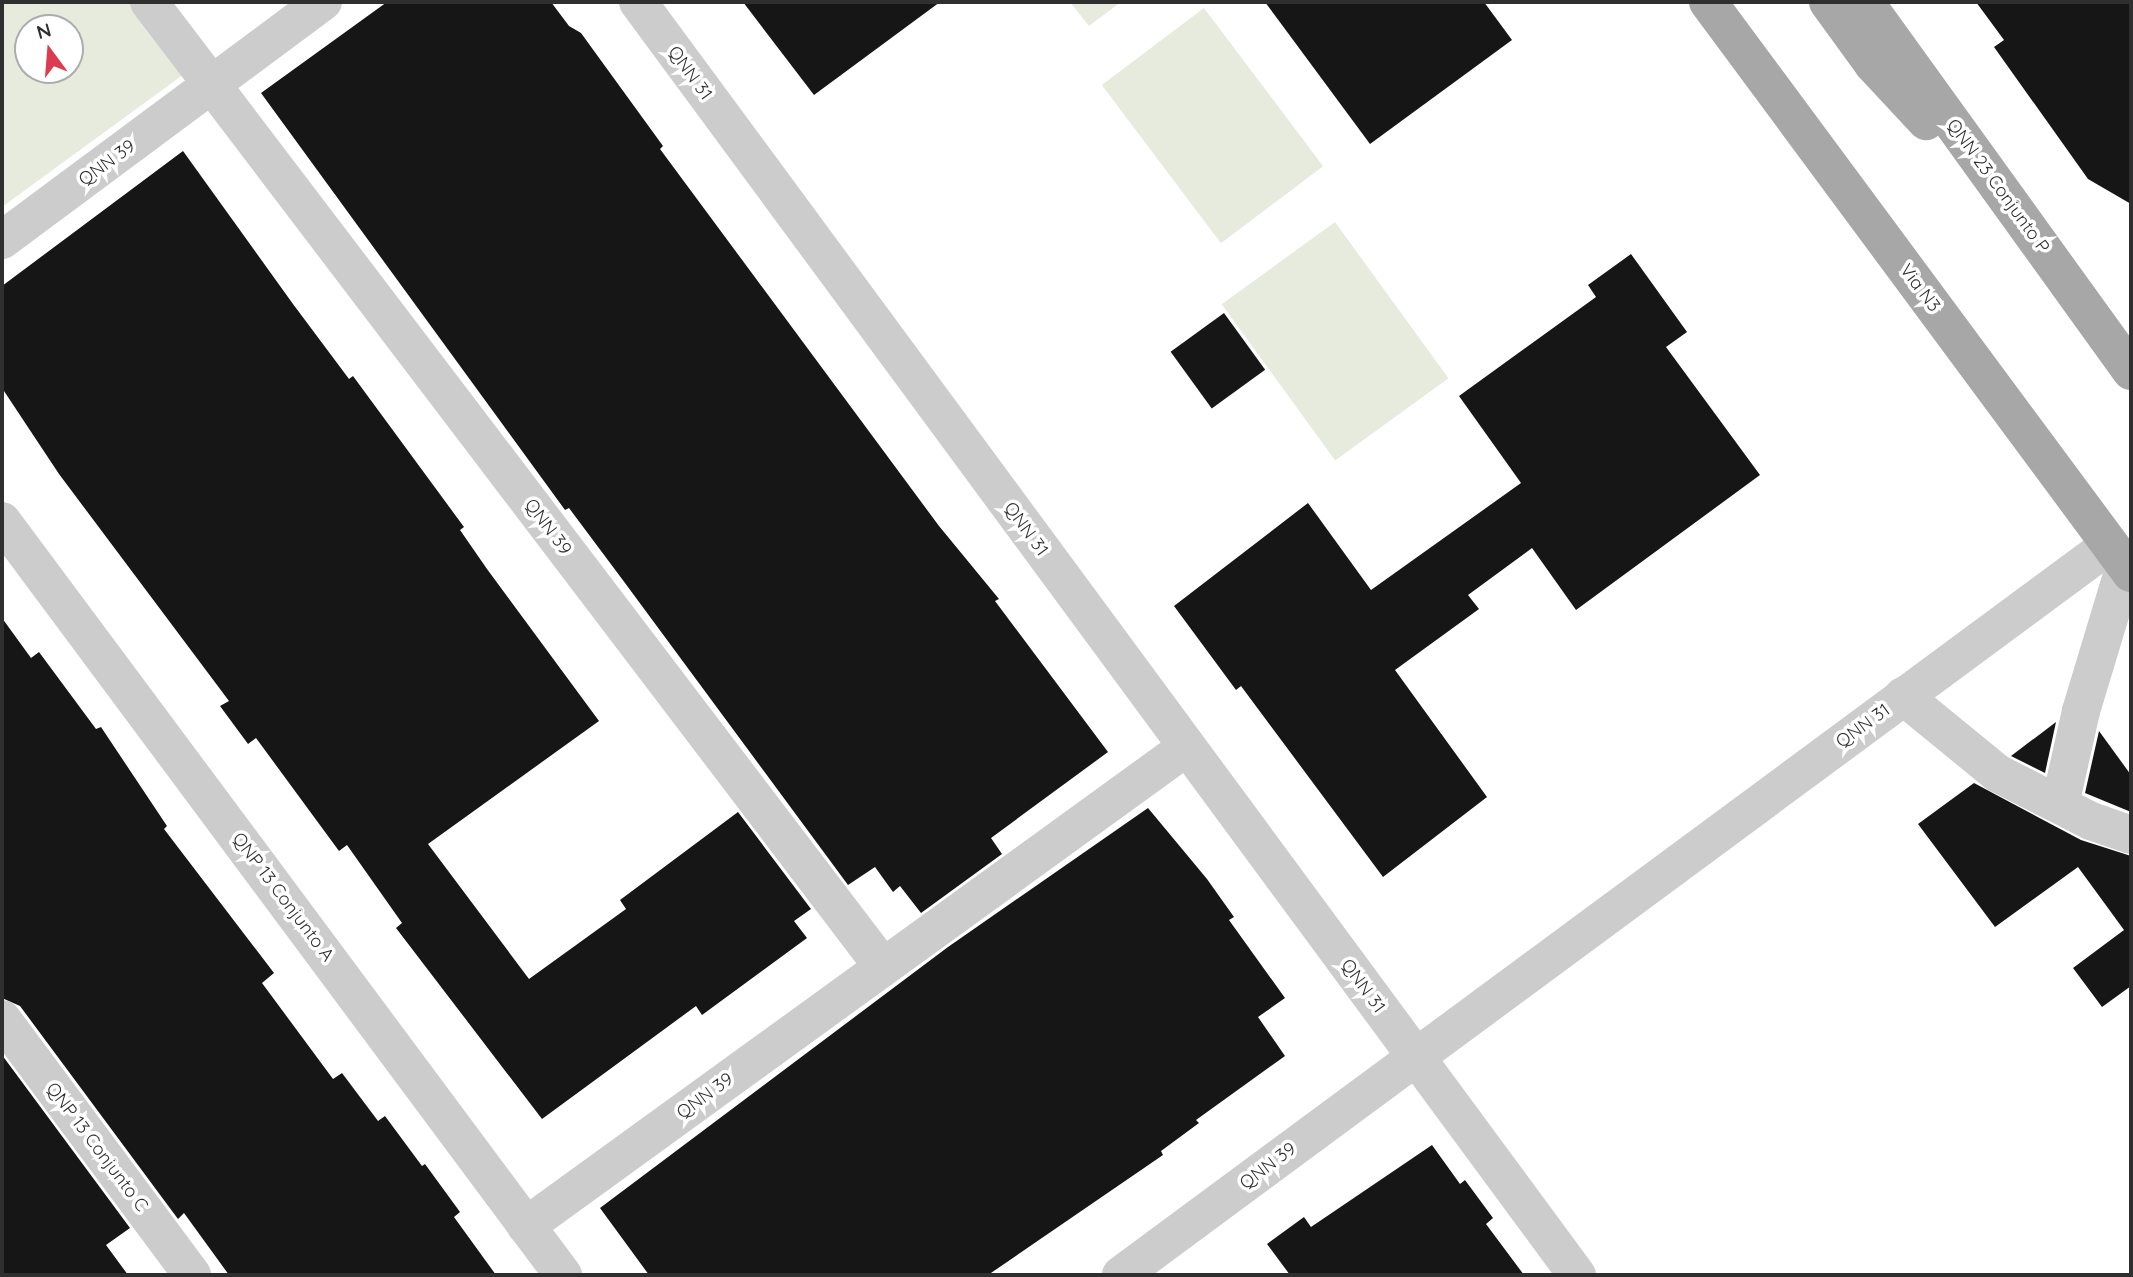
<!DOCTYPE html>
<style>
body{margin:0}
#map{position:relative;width:2133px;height:1277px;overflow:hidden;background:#fff;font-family:Quicksand,sans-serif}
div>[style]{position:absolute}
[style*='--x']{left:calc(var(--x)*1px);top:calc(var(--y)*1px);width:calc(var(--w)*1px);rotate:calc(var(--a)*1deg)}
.green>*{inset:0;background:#e6ebde;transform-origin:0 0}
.building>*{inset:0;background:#161616;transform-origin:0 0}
.minor>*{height:38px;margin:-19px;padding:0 19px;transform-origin:19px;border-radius:19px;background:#ccc}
.major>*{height:38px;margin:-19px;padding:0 19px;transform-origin:19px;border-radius:19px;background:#a7a7a7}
span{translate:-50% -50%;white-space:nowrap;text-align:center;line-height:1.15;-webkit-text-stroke:7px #fff;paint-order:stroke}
.street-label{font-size:18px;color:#2f2f2f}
.frame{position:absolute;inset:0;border:4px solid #2f2f2f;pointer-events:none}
.north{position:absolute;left:14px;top:14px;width:70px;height:70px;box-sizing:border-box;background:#fff;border:2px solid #acacac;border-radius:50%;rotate:344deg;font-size:19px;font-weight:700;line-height:28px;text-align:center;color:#2f2f2f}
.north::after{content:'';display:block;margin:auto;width:24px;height:32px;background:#dc3c4f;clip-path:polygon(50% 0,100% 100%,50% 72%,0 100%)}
</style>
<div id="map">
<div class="green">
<div style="clip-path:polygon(evenodd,2px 2px,142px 2px,191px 69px,2px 207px,2px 2px,28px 28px,70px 28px,70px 70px,28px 70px,28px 28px)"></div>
<div style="clip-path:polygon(1070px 2px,1121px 2px,1089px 26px)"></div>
<div style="left:1204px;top:8px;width:198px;height:128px;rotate:53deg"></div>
<div style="left:1335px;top:222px;width:193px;height:140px;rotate:54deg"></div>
</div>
<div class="building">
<div style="clip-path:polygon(387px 2px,551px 2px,569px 26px,581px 33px,663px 146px,660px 149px,939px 526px,999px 599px,995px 601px,1108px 752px,991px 838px,1002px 854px,921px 913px,900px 886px,893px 892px,875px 867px,848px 885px,625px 583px,569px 508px,565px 510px,261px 93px)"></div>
<div style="clip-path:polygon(743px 2px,940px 2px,814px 95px)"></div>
<div style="clip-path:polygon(1265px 2px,1484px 2px,1512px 40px,1370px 144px)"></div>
<div style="clip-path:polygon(1976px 2px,2131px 2px,2131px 204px,2088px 179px,1994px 47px,2004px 40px)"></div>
<div style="clip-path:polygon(183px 151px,293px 304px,349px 379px,353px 376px,464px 527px,460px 530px,487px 569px,599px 721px,428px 844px,529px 979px,626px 909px,620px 900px,738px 812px,811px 909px,794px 921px,807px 938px,702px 1015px,696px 1006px,542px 1119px,396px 928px,402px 923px,347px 845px,339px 851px,256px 738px,248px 744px,220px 706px,229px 701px,59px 474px,2px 388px,2px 286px)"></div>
<div style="clip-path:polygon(1631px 254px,1687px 332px,1666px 347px,1760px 475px,1576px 610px,1532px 548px,1468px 595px,1479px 609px,1395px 670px,1487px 797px,1383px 877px,1241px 686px,1236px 690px,1174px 606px,1308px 503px,1371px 590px,1521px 483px,1459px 396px,1596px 297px,1588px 285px)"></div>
<div style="left:1224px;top:313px;width:70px;height:66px;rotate:54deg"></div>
<div style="clip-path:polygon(2px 618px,31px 658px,39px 652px,96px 729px,101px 727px,167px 826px,164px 829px,274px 973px,262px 983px,333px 1079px,342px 1073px,378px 1121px,385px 1116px,422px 1166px,425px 1164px,460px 1212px,454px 1217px,496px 1275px,229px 1275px,184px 1213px,178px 1219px,20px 1006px,2px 998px)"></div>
<div style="clip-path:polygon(2056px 722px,2045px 773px,2011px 756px)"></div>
<div style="clip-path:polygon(2099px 731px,2131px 775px,2131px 812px,2085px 793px)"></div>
<div style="clip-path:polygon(1974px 783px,2081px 840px,2131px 856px,2131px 986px,2102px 1007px,2073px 968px,2124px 930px,2078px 867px,1995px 927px,1918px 824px)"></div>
<div style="clip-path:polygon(1148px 808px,1207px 879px,1234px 917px,1229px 920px,1285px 998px,1258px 1017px,1285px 1056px,1196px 1120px,1199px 1123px,1161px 1151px,1163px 1155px,988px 1275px,649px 1275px,600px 1208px,948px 947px)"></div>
<div style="clip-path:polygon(2px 1055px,130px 1228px,106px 1245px,128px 1275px,2px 1275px)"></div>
<div style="clip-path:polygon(1432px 1145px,1460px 1184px,1465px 1180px,1493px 1218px,1486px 1224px,1524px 1275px,1290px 1275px,1267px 1244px,1304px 1217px,1311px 1227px)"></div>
</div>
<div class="minor">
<div style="--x:149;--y:2;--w:1212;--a:52.74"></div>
<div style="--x:638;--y:2;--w:1582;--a:53.59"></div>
<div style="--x:2;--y:240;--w:400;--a:-36.6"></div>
<div style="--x:2;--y:521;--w:940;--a:53.35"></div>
<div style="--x:1903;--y:696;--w:122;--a:39.3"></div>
<div style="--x:1997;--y:773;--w:106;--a:27.1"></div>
<div style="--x:2091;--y:821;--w:42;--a:19.3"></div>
<div style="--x:2060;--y:805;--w:96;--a:-77.4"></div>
<div style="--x:2081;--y:711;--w:152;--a:-73.2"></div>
<div style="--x:2;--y:1019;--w:319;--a:53.4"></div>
<div style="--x:526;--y:1226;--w:816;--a:-35.93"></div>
<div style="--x:1121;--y:1275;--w:1227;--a:-36.45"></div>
</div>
<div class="major">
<div style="--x:1708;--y:2;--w:711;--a:53.47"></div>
<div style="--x:1828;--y:2;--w:77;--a:54"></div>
<div style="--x:1873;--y:64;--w:78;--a:47.1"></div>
<div style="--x:1865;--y:2;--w:455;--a:54.2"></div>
</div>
<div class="street-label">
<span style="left:690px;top:73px;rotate:54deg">QNN 31</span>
<span style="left:107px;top:163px;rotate:-36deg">QNN 39</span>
<span style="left:1998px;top:186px;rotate:54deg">QNN 23 Conjunto P</span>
<span style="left:1920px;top:288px;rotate:53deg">Via N3</span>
<span style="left:548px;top:527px;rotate:53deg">QNN 39</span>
<span style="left:1026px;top:529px;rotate:54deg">QNN 31</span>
<span style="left:1863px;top:726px;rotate:-36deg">QNN 31</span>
<span style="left:283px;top:897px;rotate:53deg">QNP 13 Conjunto A</span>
<span style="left:1363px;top:986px;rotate:54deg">QNN 31</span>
<span style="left:705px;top:1096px;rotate:-36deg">QNN 39</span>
<span style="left:97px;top:1147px;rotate:53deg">QNP 13 Conjunto C</span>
<span style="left:1268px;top:1166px;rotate:-37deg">QNN 39</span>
</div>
<div class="frame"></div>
<div class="north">N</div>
</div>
